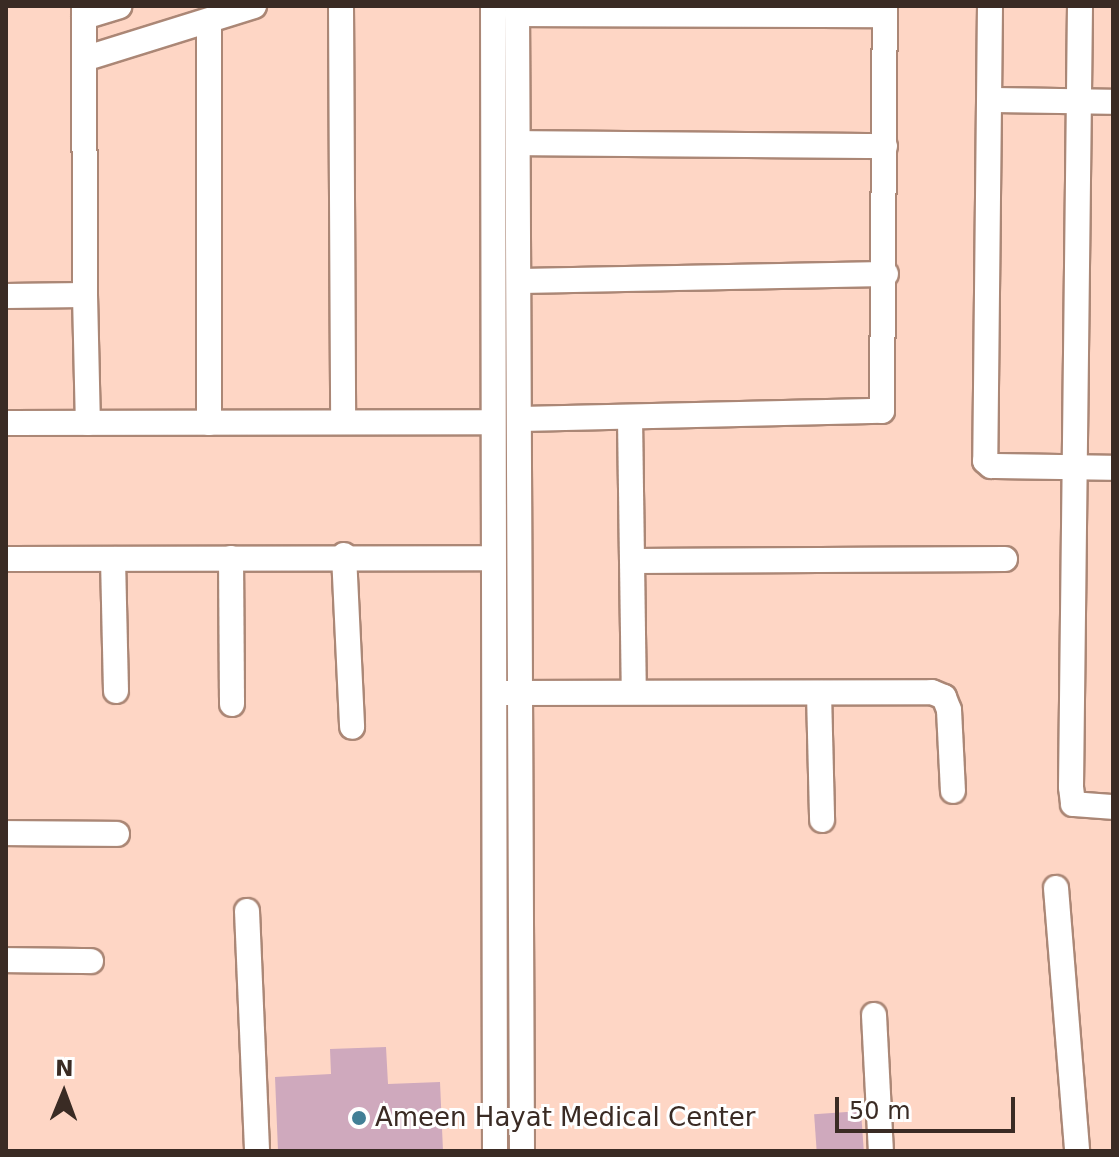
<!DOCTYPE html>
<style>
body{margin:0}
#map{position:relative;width:1119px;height:1157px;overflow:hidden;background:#fed6c5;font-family:"DejaVu Sans",sans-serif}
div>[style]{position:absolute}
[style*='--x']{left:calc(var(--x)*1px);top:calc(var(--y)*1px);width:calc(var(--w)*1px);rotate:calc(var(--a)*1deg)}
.building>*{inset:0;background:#cfa9bd;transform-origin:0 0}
.roads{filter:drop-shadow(2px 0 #ab8776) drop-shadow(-2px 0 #ab8776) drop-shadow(0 2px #ab8776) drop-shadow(0 -2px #ab8776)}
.street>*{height:24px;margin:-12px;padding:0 12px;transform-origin:12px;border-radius:12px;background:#fff}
.dots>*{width:22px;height:22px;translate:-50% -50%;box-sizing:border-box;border:4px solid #fff;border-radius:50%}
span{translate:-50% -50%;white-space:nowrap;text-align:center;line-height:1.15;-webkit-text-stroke:6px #fff;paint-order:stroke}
.poi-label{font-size:26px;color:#3a2b24}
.left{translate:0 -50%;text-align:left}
.frame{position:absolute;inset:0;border:8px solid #3a2b24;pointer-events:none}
.north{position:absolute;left:24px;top:1053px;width:80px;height:80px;-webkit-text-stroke:6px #fff;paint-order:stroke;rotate:1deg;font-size:22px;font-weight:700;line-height:32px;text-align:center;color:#3a2b24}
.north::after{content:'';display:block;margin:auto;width:28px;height:36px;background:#3a2b24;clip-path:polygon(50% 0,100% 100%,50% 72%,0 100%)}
.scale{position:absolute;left:835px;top:1097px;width:180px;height:36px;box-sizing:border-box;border:4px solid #3a2b24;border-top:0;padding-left:10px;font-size:24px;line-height:28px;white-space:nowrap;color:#3a2b24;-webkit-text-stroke:6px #fff;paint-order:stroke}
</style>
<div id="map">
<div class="building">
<div style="clip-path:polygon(386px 1047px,388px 1084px,440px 1082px,443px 1151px,278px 1151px,275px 1077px,331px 1074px,330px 1049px)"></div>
<div style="left:861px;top:1111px;width:40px;height:47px;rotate:86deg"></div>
</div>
<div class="roads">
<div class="street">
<div style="--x:84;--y:6;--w:289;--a:89.8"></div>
<div style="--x:341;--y:6;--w:416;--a:89.7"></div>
<div style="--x:493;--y:6;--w:1145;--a:89.9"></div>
<div style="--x:517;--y:6;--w:1145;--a:89.75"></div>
<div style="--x:990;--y:6;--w:455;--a:90.6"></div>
<div style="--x:985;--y:461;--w:8;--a:40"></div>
<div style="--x:991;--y:466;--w:122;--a:0.9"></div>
<div style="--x:1080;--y:6;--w:781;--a:90.66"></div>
<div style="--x:1071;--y:787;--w:17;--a:83"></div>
<div style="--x:1073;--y:804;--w:40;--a:4.3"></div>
<div style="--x:517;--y:14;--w:368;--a:0.2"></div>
<div style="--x:84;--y:17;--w:37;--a:-17"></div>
<div style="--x:87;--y:58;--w:175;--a:-17.3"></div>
<div style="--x:990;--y:100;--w:123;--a:0.9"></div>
<div style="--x:518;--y:143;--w:367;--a:0.5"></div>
<div style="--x:520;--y:281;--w:366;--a:-1.1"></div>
<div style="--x:6;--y:296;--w:79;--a:-0.7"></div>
<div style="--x:85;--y:295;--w:128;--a:88.7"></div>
<div style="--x:630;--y:418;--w:274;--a:89.2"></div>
<div style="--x:521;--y:419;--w:361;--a:-1.3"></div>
<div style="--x:882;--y:411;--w:405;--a:-89.6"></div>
<div style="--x:6;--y:423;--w:485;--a:-0.1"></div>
<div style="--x:209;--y:423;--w:402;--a:-90"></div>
<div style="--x:344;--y:555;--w:172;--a:87.3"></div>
<div style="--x:231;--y:558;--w:146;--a:89.6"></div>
<div style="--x:6;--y:559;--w:484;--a:-0.1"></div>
<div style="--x:113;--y:559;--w:132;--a:88.7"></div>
<div style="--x:633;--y:561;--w:372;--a:-0.3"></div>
<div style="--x:503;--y:693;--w:429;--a:-0.1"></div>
<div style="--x:932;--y:692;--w:13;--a:23"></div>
<div style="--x:944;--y:697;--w:14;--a:69"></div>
<div style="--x:949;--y:710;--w:81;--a:87.2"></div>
<div style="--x:819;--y:693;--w:127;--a:88.6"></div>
<div style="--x:6;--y:833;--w:111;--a:0.5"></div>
<div style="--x:1056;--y:888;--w:264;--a:85.4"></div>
<div style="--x:247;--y:911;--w:240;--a:87.6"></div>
<div style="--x:6;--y:960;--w:85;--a:0.7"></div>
<div style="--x:874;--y:1015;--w:136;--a:87.1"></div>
</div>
</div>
<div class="dots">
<div style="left:359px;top:1118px;background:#427f96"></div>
</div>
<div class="poi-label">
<span class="left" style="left:375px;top:1118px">Ameen Hayat Medical Center</span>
</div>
<div class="frame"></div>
<div class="north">N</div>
<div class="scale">50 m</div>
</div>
